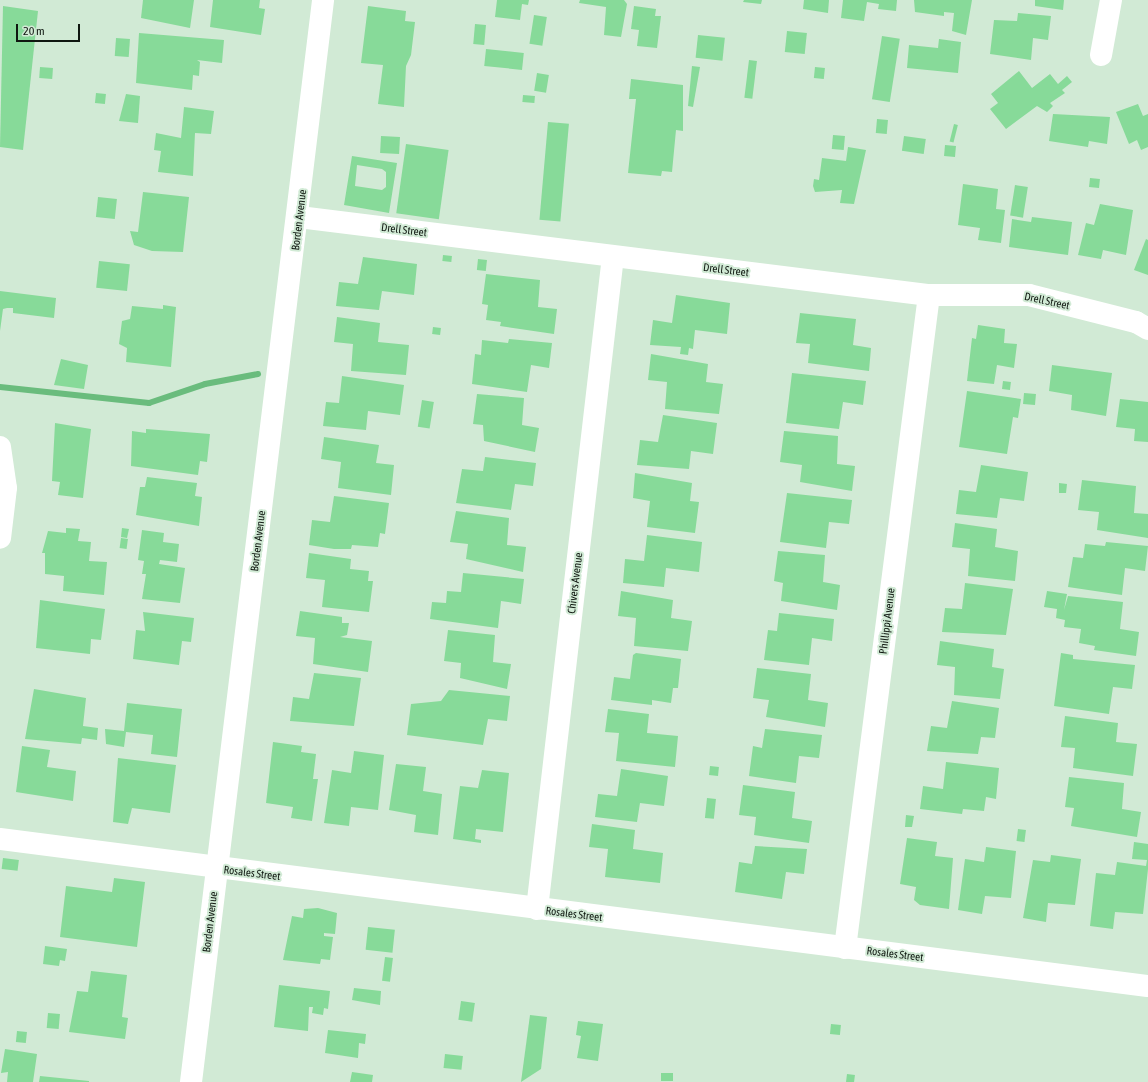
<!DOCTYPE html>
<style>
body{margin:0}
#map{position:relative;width:1148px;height:1082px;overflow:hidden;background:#d1ead5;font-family:"Asap Condensed",sans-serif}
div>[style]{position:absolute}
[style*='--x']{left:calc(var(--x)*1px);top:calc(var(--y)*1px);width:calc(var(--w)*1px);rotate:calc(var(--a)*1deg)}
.stream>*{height:6px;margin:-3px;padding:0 3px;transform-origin:3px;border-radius:3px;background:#6abc7d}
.building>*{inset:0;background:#87da99;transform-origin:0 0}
.minor>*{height:22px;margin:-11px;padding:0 11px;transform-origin:11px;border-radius:11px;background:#fff}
span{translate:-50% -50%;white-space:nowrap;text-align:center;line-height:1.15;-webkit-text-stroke:4px #d1ead5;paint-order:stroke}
.street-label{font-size:11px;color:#0f1710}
.scale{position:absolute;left:16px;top:24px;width:64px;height:18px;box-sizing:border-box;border:2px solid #0f1710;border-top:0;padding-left:5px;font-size:12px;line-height:14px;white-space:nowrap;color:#0f1710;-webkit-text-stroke:3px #d1ead5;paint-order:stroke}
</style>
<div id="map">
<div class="stream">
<div style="--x:0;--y:387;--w:150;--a:6.1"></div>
<div style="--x:149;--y:403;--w:59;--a:-18.7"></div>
<div style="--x:205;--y:384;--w:54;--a:-10.7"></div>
</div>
<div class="building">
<div style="clip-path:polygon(143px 0,194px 0,190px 28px,141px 18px)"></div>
<div style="clip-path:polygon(213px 0,260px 0,259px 8px,265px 9px,261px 35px,210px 27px)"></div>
<div style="clip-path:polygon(497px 0,529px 0,528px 5px,522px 4px,520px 20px,495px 17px)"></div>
<div style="clip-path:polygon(580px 0,624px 0,627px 4px,621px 37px,604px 35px,606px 7px,579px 3px)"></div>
<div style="clip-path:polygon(744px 0,762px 0,761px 4px,743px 2px)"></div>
<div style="clip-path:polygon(804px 0,829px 0,828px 13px,803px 9px)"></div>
<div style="clip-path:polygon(843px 0,897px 0,896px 11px,878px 9px,879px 4px,867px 2px,864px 21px,841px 18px)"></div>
<div style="clip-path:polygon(914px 0,972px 0,966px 35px,952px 31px,954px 13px,944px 12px,944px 16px,915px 12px)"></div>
<div style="clip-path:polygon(1035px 0,1064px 0,1063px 10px,1035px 6px)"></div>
<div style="clip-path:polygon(3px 6px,38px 11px,23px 150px,0 147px)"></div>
<div style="clip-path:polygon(368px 6px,406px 11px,405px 21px,415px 22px,411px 55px,406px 66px,404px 107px,378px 104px,383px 65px,361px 63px)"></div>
<div style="clip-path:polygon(634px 6px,656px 9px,655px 16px,661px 16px,657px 48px,637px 46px,639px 30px,631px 29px)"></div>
<div style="clip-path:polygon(1018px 13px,1051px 16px,1048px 40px,1033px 38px,1031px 60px,990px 54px,994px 20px,1017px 21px)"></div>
<div style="left:534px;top:15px;width:13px;height:29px;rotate:9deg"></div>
<div style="left:475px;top:24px;width:11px;height:20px;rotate:5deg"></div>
<div style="left:787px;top:31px;width:20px;height:21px;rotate:6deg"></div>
<div style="clip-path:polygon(139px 33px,224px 40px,222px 63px,197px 60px,200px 62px,199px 76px,193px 75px,192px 90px,136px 83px)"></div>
<div style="left:698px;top:35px;width:27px;height:23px;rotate:6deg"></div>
<div style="left:882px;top:36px;width:18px;height:64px;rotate:9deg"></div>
<div style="left:116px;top:38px;width:14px;height:18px;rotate:4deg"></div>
<div style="clip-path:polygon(939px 39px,961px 42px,958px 73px,907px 68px,909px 45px,938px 48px)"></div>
<div style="left:486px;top:49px;width:38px;height:17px;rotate:6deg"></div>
<div style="left:749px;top:60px;width:8px;height:38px;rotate:7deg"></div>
<div style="clip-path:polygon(692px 66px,700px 67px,693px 107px,688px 106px)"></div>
<div style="left:40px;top:67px;width:13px;height:11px;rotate:4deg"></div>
<div style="left:815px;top:67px;width:10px;height:11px;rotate:6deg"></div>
<div style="clip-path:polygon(1019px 71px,1032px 88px,1050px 74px,1058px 84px,1067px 76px,1072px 82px,1062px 90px,1065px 93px,1050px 103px,1053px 106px,1047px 112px,1037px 106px,1006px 129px,990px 109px,998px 103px,991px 94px)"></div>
<div style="left:537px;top:73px;width:12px;height:18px;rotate:9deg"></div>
<div style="clip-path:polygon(631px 79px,683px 85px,683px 131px,676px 130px,672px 172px,662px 171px,661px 176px,628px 173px,636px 99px,629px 99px)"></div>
<div style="left:96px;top:93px;width:10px;height:10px;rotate:6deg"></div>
<div style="clip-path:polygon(126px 94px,140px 96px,138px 123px,119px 121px)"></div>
<div style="left:523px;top:95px;width:12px;height:7px;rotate:5deg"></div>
<div style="clip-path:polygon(1138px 104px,1143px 116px,1148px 114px,1148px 147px,1141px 150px,1137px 140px,1129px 144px,1116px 112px)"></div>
<div style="clip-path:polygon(184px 107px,214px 111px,211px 134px,195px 133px,193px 176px,158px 172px,161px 151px,154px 150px,156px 133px,181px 138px)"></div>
<div style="clip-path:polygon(1053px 114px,1110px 117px,1107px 144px,1089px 141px,1088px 147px,1049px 141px)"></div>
<div style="left:877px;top:119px;width:11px;height:14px;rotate:5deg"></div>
<div style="left:548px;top:122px;width:21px;height:98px;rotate:5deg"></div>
<div style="left:954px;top:124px;width:4px;height:18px;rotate:14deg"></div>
<div style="left:833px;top:135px;width:12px;height:14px;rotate:5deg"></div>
<div style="left:381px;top:136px;width:19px;height:17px;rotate:3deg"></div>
<div style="left:904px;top:136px;width:22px;height:15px;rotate:8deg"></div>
<div style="left:406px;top:144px;width:43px;height:70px;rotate:8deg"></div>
<div style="left:945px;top:145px;width:11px;height:11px;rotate:5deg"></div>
<div style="clip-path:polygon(848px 147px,866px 150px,854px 204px,840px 203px,842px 190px,815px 192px,813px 186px,814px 179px,819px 180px,822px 158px,846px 161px)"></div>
<div style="clip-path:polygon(evenodd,352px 156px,397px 163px,389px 213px,344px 205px,352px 156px,357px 165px,382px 169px,386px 172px,386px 187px,382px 190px,355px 186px,357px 165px)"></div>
<div style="left:1090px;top:178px;width:10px;height:9px;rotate:6deg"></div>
<div style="clip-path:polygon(963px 184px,998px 189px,996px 209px,1005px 210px,1001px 243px,978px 240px,980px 228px,958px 225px)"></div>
<div style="left:1015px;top:185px;width:13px;height:31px;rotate:9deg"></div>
<div style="clip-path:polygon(143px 192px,189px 197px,183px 252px,152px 251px,134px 245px,130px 231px,138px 232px)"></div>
<div style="left:98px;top:197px;width:19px;height:20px;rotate:6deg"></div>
<div style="clip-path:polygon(1100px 204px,1133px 210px,1126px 255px,1103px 250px,1101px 259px,1078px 255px,1086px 223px,1094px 225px)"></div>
<div style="clip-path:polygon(1032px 217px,1072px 222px,1068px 255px,1009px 247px,1012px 219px,1031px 222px)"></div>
<div style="clip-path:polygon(1146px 239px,1148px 240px,1148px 275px,1134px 270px)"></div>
<div style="left:443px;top:255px;width:9px;height:6px;rotate:6deg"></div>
<div style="clip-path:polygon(363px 257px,417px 264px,414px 295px,382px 291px,379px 310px,336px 306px,339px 282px,358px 284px)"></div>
<div style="left:478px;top:259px;width:9px;height:11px;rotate:6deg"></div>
<div style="left:99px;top:261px;width:31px;height:27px;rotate:6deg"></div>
<div style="clip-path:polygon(486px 274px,540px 280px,538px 307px,557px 309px,554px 334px,500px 326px,501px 322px,486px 320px,488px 305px,482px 304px)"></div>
<div style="clip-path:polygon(0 291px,56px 298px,54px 318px,13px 313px,13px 308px,7px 308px,3px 309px,0 331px)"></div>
<div style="clip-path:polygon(676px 295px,730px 303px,727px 334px,695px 330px,693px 349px,689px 348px,688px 355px,680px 354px,681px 347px,650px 345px,653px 320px,672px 323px)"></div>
<div style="clip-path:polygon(163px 305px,176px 307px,171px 367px,126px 362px,127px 348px,119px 344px,122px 321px,130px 319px,132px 306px,163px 309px)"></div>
<div style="clip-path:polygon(800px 313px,856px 319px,853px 345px,871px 348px,869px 371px,808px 363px,810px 344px,796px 343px)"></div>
<div style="clip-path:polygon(337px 317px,380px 323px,378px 342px,409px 345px,406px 375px,351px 371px,353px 344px,334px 342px)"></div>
<div style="clip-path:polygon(978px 325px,1005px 329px,1004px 343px,1017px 344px,1014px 368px,997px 365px,994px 384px,967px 381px,972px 338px,976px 339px)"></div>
<div style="left:433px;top:327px;width:8px;height:7px;rotate:7deg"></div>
<div style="clip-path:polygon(509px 339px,552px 343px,549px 368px,531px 365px,527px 392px,472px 384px,475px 354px,481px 355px,482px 340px,508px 343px)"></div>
<div style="clip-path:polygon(651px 354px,708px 364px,706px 382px,723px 384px,719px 414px,665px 409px,667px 382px,648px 380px)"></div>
<div style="clip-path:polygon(61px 359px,88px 365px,84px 389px,54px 385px)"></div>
<div style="clip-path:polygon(1052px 365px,1112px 373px,1106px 416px,1071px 410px,1072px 395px,1049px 391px)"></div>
<div style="clip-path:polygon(792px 373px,866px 381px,863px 405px,843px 402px,839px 429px,786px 423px)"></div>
<div style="clip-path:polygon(342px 376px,404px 385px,400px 415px,368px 411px,366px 430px,323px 426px,326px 402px,339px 403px)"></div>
<div style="left:1003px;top:381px;width:8px;height:8px;rotate:7deg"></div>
<div style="clip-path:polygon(967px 391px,1021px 399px,1018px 418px,1013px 417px,1007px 454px,959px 447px)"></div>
<div style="left:1024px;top:393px;width:12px;height:11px;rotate:5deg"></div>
<div style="clip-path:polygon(477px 394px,524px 398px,522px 425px,539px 428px,535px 452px,484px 441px,483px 425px,473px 424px)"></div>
<div style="clip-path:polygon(1120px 399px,1148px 402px,1148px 442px,1134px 441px,1135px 429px,1116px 427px)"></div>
<div style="left:422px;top:400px;width:12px;height:27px;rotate:9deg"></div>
<div style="clip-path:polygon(663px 415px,717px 423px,713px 454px,691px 451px,689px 469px,637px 465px,640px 440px,658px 442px)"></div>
<div style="clip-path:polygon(55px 423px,91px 429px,83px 498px,58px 495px,60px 482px,52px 481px)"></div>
<div style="clip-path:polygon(146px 429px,210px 434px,207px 462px,200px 461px,198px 475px,131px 466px,132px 431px,146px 433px)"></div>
<div style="clip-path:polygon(784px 431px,838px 436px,837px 464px,855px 466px,852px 491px,800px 482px,802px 465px,780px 462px)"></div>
<div style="clip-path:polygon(324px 437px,379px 445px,376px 463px,394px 465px,391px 495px,338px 488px,341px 462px,321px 459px)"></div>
<div style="clip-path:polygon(485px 457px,536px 463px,533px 486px,515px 484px,511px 510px,456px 503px,462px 469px,483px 471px)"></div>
<div style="clip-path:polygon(981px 465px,1028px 472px,1024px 501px,1000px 498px,997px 518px,956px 514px,959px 490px,976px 492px)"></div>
<div style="clip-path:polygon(635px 473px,692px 483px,690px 501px,699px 502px,695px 533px,647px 527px,650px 501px,633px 498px)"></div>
<div style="clip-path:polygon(147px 477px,197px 483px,195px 496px,202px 497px,199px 526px,136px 515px,140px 487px,145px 487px)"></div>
<div style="clip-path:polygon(1082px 480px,1136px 486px,1134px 513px,1148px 514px,1148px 538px,1097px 530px,1099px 512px,1078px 510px)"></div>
<div style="clip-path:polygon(1059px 483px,1067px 484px,1066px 493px,1059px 493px)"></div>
<div style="clip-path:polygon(787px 493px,852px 500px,849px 524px,829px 522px,826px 548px,780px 542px)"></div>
<div style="clip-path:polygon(334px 496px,389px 503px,385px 534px,380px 533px,378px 547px,352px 545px,351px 549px,334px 549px,309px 545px,312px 520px,330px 522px)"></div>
<div style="clip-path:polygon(456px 511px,509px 518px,507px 545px,526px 547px,523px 572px,466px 559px,468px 544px,450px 542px)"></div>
<div style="clip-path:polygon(955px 523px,997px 529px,995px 547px,1018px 551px,1015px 581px,968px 576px,970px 549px,952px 547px)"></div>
<div style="clip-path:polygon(66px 528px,80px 529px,78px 541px,91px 542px,89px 561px,107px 562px,104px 595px,63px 591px,64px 576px,45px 574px,45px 553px,42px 553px,48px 531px,66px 533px)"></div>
<div style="clip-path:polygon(122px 528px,129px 529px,127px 538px,121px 537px)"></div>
<div style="clip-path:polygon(142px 530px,164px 533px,163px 542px,179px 544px,177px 562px,160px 560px,159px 564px,185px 568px,180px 603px,142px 599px,146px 574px,142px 574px,144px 561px,138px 560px)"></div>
<div style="clip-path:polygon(647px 535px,702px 542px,699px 572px,666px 568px,664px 587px,623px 583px,625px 559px,644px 561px)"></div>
<div style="left:121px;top:538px;width:7px;height:10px;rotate:8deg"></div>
<div style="clip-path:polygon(1106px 542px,1148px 546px,1145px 571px,1125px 568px,1122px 595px,1068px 587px,1073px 557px,1083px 558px,1085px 544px,1105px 546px)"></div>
<div style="clip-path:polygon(778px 551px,825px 555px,823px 582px,840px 585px,837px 610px,781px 601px,783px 583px,774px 581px)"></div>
<div style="clip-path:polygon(309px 553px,351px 559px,350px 569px,369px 571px,368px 581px,373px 581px,369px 612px,322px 607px,325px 580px,306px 578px)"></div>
<div style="clip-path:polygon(463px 573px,524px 579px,521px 604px,501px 601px,498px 628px,430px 619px,432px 602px,446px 603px,447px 591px,461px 592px)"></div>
<div style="clip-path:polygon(965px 583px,1013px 589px,1006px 635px,942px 632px,945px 608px,962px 609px)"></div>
<div style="clip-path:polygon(621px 591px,673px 600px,671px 618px,692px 621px,688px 651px,634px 646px,636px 618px,618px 616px)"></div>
<div style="clip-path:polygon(1047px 591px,1067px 594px,1064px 610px,1068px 596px,1123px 602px,1120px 629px,1139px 632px,1136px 656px,1094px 650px,1095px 646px,1079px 643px,1081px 629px,1064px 627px,1065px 620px,1056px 618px,1057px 609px,1044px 607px)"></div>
<div style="clip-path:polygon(40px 600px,105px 609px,101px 640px,91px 639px,90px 654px,36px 648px)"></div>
<div style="clip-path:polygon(300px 611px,342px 617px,342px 623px,349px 623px,347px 635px,340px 637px,372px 641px,368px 672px,313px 664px,315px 638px,296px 636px)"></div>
<div style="clip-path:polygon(143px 612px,194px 618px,191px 642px,182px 641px,179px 665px,133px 659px,136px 630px,145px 631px)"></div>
<div style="clip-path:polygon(779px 613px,834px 619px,832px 641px,812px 638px,809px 665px,764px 660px,768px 630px,777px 631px)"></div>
<div style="clip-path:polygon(448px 630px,495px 635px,493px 662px,511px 664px,507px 689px,460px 678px,461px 663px,444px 661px)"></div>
<div style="clip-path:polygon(940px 641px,994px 649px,992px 667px,1004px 669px,1000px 699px,954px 695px,955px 667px,937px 665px)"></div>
<div style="clip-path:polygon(636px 653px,681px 659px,678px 688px,673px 688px,671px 703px,652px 700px,652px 705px,611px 700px,614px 677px,630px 679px,633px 655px)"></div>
<div style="clip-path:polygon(1061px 653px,1073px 655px,1073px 659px,1135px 665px,1132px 689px,1113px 687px,1109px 714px,1054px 706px)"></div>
<div style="clip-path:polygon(757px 668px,811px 674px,808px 700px,828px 703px,825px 727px,766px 717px,769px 700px,753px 698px)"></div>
<div style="clip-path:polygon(314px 673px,361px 678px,354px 726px,290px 721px,293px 697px,309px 699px)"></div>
<div style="clip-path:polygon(34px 689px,86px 698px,83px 726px,98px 728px,97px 740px,82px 738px,81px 744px,25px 739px)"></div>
<div style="clip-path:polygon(449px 690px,510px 696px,507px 721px,488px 719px,483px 745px,407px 735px,411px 704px,441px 701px)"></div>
<div style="clip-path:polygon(952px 701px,999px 708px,995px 738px,981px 737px,978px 754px,927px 751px,931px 726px,947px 728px)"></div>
<div style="clip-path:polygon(127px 703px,182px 709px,177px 757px,151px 754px,153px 735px,126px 732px,124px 747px,106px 744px,105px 729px,124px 731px)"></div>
<div style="clip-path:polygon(608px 709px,649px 714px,647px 733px,678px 736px,675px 767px,616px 761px,619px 733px,605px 732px)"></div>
<div style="clip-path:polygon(1065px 716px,1118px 723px,1116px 742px,1137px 744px,1133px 776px,1073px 768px,1075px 748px,1061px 747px)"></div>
<div style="clip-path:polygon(765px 729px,822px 735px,819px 758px,799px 756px,796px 783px,749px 776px,753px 746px,762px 748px)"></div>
<div style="clip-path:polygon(273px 742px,302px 746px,301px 752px,316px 754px,313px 779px,318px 779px,312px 821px,291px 818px,293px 807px,266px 803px)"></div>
<div style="clip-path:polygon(22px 746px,50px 750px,47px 767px,76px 771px,73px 801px,16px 792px)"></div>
<div style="clip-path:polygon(354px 751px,384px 755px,378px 810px,351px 807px,349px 826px,324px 823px,332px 770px,351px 773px)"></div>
<div style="clip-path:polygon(118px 758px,176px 765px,170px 813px,132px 808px,128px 824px,113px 822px)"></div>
<div style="clip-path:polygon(946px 762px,999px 768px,996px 799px,986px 797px,984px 811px,963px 809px,962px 814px,920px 809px,923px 786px,943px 789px)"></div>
<div style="clip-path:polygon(396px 764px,426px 767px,423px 791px,442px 794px,438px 835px,414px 832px,416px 815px,389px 810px)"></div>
<div style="left:710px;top:766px;width:9px;height:9px;rotate:6deg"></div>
<div style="clip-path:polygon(621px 769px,668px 776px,664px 806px,640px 803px,637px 822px,595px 817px,598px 794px,617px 796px)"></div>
<div style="clip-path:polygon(482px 770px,509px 773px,503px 832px,476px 829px,475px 839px,481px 840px,481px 843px,453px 839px,460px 786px,478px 788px)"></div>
<div style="clip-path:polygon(1069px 777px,1124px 783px,1122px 809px,1141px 812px,1137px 837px,1071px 826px,1074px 808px,1065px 807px)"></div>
<div style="clip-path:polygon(743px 785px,795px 792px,792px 818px,812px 821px,809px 843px,754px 835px,756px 817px,739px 815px)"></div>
<div style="left:707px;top:798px;width:9px;height:20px;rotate:6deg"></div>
<div style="clip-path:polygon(906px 815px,914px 816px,912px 827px,905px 827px)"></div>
<div style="clip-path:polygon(592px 824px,635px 830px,633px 849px,663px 853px,660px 883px,605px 877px,608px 849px,589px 847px)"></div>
<div style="left:1018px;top:829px;width:8px;height:12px;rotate:7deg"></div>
<div style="clip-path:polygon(907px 838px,937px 842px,935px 856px,953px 858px,949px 909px,920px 905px,914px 900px,916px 887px,900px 884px)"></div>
<div style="clip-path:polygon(1134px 842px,1148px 844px,1148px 869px,1143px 914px,1115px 912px,1113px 929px,1090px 926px,1096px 873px,1115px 875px,1117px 862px,1146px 866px,1147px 860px,1132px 859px)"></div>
<div style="clip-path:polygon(755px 846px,807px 849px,804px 874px,786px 872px,782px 899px,735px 892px,739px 862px,752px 864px)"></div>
<div style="clip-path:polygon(986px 847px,1016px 851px,1011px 898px,985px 896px,982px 914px,958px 910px,965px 859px,984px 862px)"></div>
<div style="clip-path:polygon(1051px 855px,1081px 859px,1075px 905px,1048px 903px,1046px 922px,1023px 918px,1033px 860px,1050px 862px)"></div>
<div style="left:3px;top:858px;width:16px;height:11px;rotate:7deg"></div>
<div style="clip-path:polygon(114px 878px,145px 882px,137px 947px,60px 937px,66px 886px,112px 892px)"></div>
<div style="clip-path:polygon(318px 908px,337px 913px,335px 934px,324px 933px,324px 936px,333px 937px,330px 960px,321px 959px,320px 964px,283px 960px,292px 916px,303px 918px,304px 909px)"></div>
<div style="left:368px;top:927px;width:27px;height:23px;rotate:6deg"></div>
<div style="clip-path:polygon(45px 946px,67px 949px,65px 961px,60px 960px,59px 966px,43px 964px)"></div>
<div style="left:385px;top:957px;width:8px;height:24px;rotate:7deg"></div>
<div style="clip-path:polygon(91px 971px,127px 975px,122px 1017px,128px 1018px,125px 1039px,69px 1032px,77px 991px,88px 992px)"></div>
<div style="clip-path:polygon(279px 985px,330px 991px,328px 1009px,324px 1008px,323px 1015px,312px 1013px,313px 1007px,309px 1007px,308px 1031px,274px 1027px)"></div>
<div style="clip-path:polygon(354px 988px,381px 991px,380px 1005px,352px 1000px)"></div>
<div style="left:461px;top:1001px;width:14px;height:19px;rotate:8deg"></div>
<div style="left:48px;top:1013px;width:12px;height:15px;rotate:5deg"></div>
<div style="clip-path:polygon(530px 1015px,547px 1017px,541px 1069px,521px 1082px)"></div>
<div style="clip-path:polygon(578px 1021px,603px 1024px,598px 1061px,577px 1058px,581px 1036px,576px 1035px)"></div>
<div style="left:831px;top:1024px;width:10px;height:10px;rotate:6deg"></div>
<div style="clip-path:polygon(328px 1030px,366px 1034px,365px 1044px,359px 1043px,358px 1058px,325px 1053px)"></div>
<div style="left:17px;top:1031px;width:10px;height:11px;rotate:6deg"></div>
<div style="clip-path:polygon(5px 1049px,37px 1054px,33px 1082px,7px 1082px,8px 1072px,1px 1073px)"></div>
<div style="left:445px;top:1054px;width:18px;height:14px;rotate:6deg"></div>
<div style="clip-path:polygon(352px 1072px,373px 1075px,372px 1082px,350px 1082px)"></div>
<div style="left:661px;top:1073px;width:12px;height:8px"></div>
<div style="left:847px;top:1074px;width:8px;height:8px;rotate:7deg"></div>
<div style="clip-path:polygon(40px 1076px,89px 1081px,89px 1082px,39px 1082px)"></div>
</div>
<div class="minor">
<div style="--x:1101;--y:55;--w:56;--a:-79.7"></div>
<div style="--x:299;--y:217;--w:635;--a:7.06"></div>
<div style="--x:929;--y:295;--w:100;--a:0"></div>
<div style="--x:1029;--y:295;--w:110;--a:14.2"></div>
<div style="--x:1136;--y:322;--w:14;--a:30"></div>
<div style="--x:0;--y:447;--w:41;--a:81.7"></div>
<div style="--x:6;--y:488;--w:50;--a:96.8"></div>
<div style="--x:0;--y:839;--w:1157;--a:7.3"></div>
<div style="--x:537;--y:909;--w:657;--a:-83.36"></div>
<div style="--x:845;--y:948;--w:658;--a:-82.67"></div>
<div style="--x:191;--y:1082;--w:1090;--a:-83.04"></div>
</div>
<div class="street-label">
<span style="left:299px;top:220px;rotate:-83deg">Borden Avenue</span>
<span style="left:404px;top:230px;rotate:7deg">Drell Street</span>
<span style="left:726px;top:270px;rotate:7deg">Drell Street</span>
<span style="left:1047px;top:301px;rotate:12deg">Drell Street</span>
<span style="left:258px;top:541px;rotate:-83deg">Borden Avenue</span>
<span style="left:575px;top:583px;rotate:-83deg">Chivers Avenue</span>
<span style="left:887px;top:621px;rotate:-83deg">Phillippi Avenue</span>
<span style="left:252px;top:873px;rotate:7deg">Rosales Street</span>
<span style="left:574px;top:914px;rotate:7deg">Rosales Street</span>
<span style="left:210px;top:922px;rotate:-83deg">Borden Avenue</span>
<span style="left:895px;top:954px;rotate:7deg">Rosales Street</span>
</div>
<div class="scale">20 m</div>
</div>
